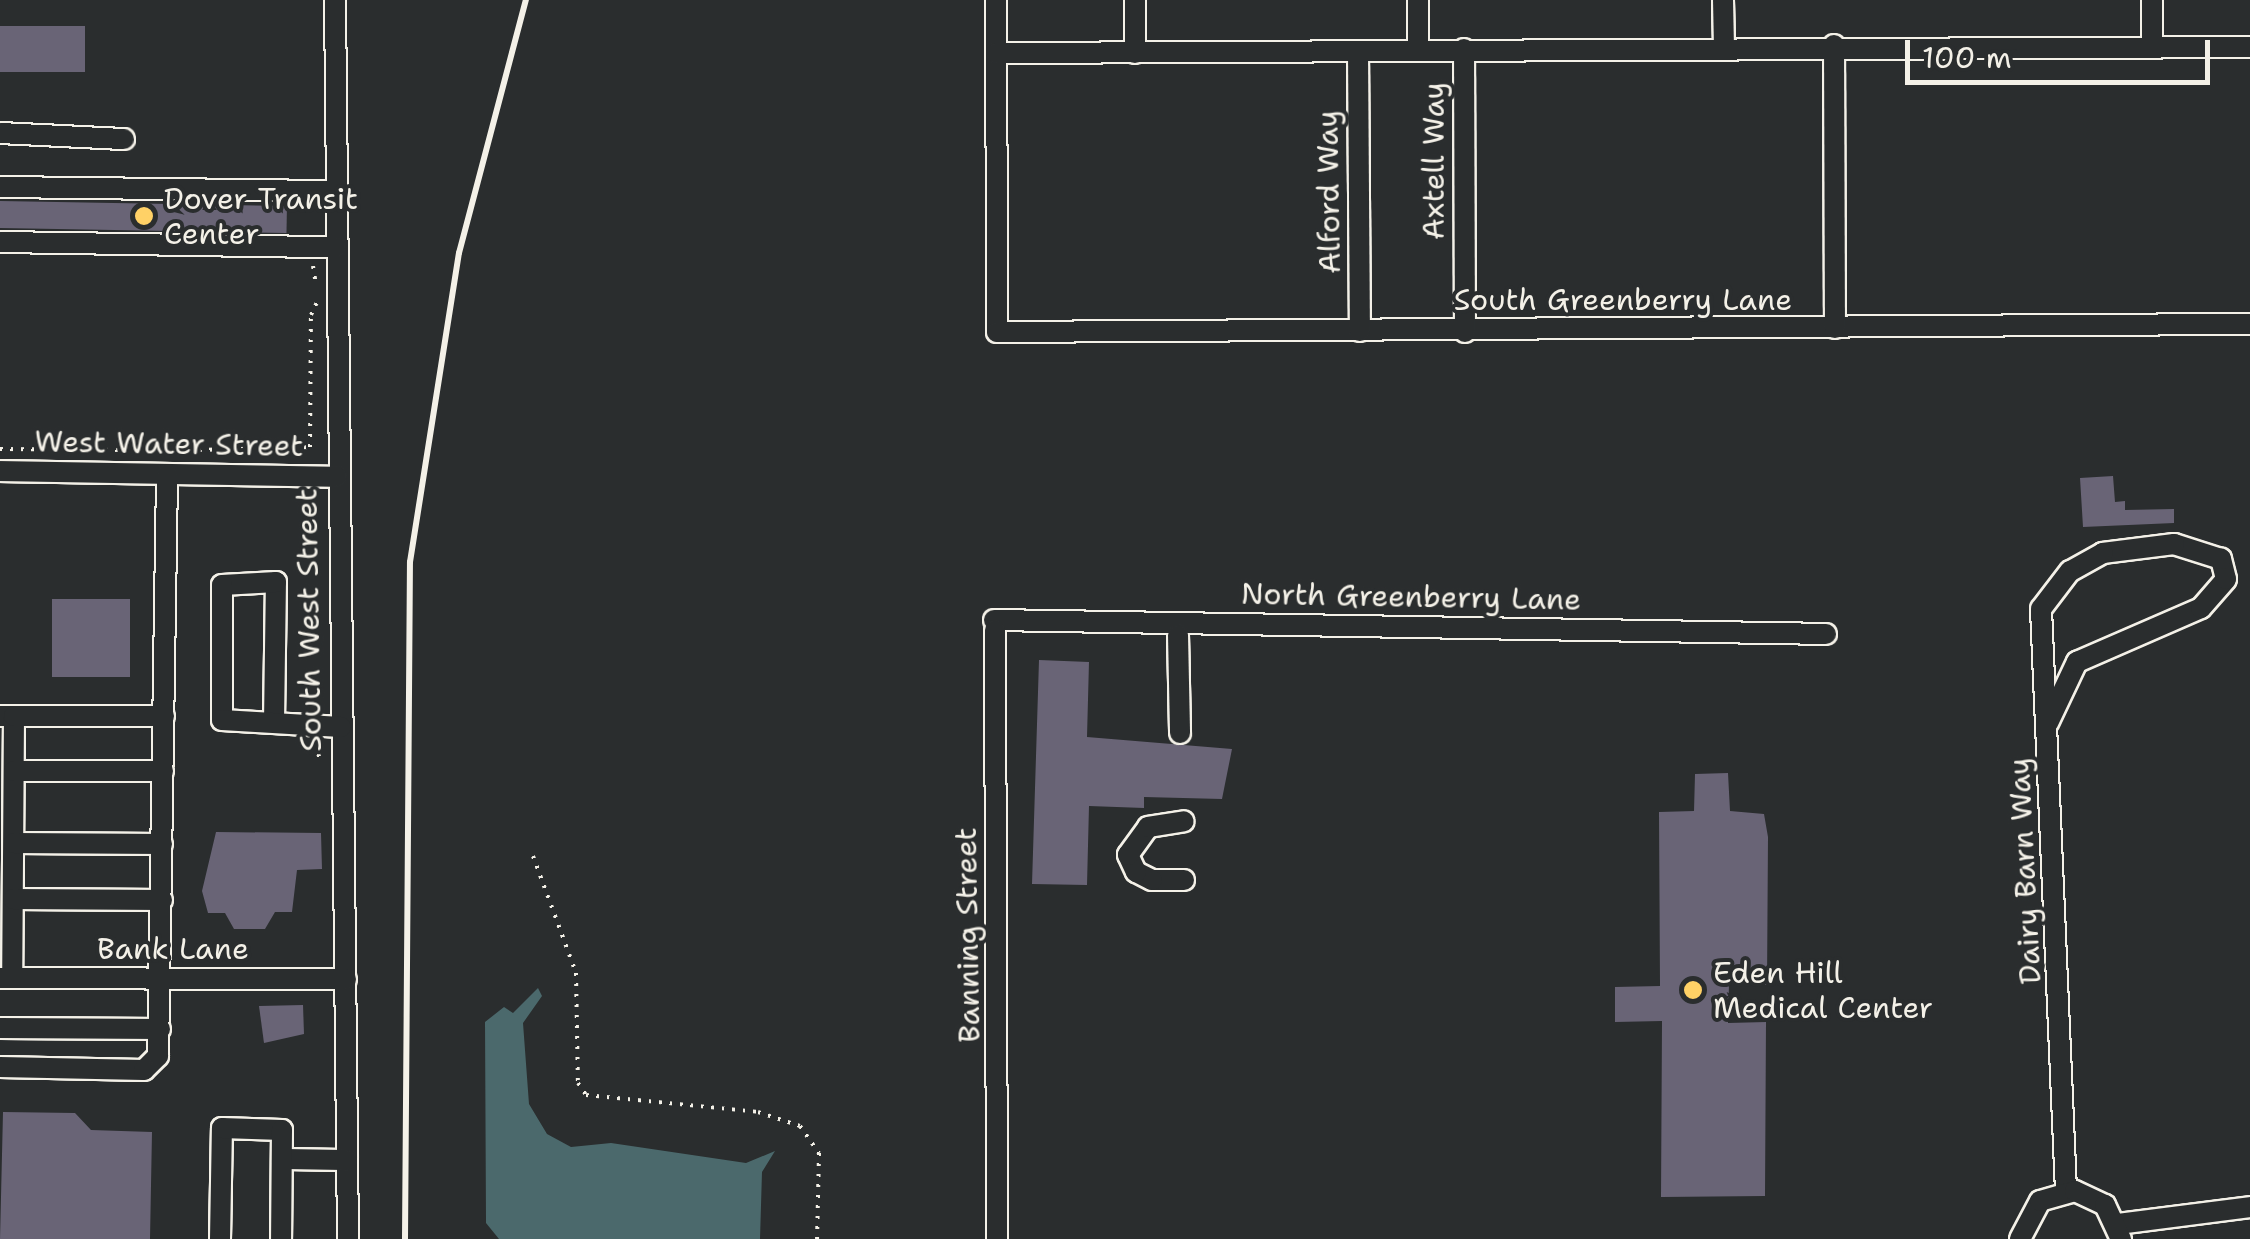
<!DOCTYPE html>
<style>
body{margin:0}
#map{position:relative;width:2250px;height:1239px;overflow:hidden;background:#2a2d2e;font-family:"Shantell Sans",sans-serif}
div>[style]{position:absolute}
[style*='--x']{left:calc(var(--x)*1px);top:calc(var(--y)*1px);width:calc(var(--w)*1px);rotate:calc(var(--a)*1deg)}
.water>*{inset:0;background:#4b696c}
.building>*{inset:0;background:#696476;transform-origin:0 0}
.path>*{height:4px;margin-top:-2px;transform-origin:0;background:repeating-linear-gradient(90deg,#f4f1e8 0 2.5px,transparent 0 10.5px)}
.roads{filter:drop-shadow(2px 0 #f4f1e8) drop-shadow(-2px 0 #f4f1e8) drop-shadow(0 2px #f4f1e8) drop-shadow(0 -2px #f4f1e8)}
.minor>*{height:20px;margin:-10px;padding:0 10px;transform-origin:10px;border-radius:10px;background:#2a2d2e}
.rail>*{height:6px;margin:-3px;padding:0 3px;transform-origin:3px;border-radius:3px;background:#f4f1e8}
.dots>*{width:28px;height:28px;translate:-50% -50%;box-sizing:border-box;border:5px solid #2a2d2e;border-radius:50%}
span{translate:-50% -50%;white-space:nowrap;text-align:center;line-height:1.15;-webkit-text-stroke:8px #2a2d2e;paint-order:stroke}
.street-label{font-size:30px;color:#f4f1e8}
.poi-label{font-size:30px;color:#f4f1e8}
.left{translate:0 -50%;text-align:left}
.scale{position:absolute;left:1905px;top:40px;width:305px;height:45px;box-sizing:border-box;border:5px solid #f4f1e8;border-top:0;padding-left:12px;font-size:30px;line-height:35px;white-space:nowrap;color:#f4f1e8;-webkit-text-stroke:8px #2a2d2e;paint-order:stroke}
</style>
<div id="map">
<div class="water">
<div style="clip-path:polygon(538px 988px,542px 996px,523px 1023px,529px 1104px,547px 1134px,571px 1147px,611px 1143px,746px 1163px,775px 1151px,762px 1172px,760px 1239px,499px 1239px,486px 1223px,485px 1022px,504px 1007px,513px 1013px)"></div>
</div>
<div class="building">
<div style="left:0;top:26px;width:85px;height:46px"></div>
<div style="left:0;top:201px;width:287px;height:27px;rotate:1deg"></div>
<div style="clip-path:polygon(2113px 476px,2115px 502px,2125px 501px,2125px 510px,2174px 509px,2174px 523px,2083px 527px,2080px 478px)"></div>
<div style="left:52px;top:599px;width:78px;height:78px"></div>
<div style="clip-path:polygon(1039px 660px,1089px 662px,1087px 737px,1232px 749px,1222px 799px,1144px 797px,1144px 808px,1089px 806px,1087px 885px,1032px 884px)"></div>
<div style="clip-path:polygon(1728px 773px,1730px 811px,1764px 814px,1768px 837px,1767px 985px,1729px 984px,1728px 1023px,1766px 1022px,1765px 1196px,1661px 1197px,1662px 1021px,1615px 1022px,1615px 987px,1660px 986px,1659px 812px,1694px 811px,1695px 774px)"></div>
<div style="clip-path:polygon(216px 832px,321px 833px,322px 869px,297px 870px,292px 912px,275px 912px,265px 929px,234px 929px,225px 913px,208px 913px,202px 891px)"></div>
<div style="clip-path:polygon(303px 1005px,304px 1034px,264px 1043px,259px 1006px)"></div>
<div style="clip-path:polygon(3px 1112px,75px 1113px,91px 1130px,152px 1132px,150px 1239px,0 1239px)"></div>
</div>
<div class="path">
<div style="--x:313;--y:266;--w:20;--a:81"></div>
<div style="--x:0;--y:449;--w:124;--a:0.5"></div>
<div style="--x:157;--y:451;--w:153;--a:-1.5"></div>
<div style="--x:310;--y:447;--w:132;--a:-89.6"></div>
<div style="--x:311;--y:315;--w:17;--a:-65"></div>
<div style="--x:315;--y:744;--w:20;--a:72"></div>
<div style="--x:533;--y:856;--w:125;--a:69.8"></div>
<div style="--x:576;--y:973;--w:110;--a:89"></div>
<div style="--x:578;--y:1083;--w:14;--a:56"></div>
<div style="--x:586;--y:1095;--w:173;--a:5.6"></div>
<div style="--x:758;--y:1112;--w:44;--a:18.4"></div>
<div style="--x:800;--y:1126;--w:33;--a:55"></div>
<div style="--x:819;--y:1153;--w:86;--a:91.3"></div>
</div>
<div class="roads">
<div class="minor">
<div style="--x:335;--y:0;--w:1239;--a:89.4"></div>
<div style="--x:996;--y:0;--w:332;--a:89.8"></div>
<div style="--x:997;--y:332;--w:1253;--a:-0.37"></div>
<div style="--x:1135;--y:0;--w:53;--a:90"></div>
<div style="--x:1723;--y:0;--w:46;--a:88.8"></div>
<div style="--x:1834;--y:45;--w:283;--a:89.8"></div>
<div style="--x:2152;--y:46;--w:46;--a:-90"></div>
<div style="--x:1418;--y:49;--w:49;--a:-90"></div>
<div style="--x:1464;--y:49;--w:283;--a:89.8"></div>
<div style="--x:1358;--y:52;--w:279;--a:89.6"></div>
<div style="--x:996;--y:53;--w:1254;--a:-0.27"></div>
<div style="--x:0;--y:133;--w:124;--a:2.8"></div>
<div style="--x:0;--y:187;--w:336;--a:0.7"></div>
<div style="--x:0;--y:242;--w:336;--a:0.9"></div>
<div style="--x:0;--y:471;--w:337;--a:1"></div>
<div style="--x:994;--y:620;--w:832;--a:0.96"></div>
<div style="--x:995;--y:630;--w:609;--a:89.81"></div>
<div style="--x:1178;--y:635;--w:98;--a:88.8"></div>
<div style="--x:0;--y:716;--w:14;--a:0"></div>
<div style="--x:14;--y:716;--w:262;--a:90.4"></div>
<div style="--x:14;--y:716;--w:150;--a:0"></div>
<div style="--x:274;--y:722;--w:140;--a:-89.2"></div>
<div style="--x:276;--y:582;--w:54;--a:176.8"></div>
<div style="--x:222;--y:585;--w:135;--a:90"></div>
<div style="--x:222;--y:720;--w:119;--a:3.4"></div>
<div style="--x:2048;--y:723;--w:68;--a:-64.6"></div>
<div style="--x:2077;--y:662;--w:135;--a:-23.5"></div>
<div style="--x:2201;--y:608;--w:38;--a:-49"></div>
<div style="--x:2226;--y:579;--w:21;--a:-104"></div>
<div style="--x:2221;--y:559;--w:49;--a:-162.3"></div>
<div style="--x:2174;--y:544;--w:72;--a:172.8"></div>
<div style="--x:2103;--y:553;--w:38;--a:151"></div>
<div style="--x:2070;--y:571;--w:48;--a:127.3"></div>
<div style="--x:2041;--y:609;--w:584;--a:87.54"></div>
<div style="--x:14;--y:771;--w:149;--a:0"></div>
<div style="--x:14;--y:843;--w:148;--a:0.4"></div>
<div style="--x:1184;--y:880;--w:32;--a:180"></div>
<div style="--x:1152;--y:880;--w:18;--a:-153"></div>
<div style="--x:1136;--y:872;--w:19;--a:-115"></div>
<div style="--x:1128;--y:855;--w:34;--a:-54"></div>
<div style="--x:1148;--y:827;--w:36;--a:-9"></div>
<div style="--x:13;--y:899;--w:149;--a:0.4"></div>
<div style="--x:0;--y:978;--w:346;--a:0.2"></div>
<div style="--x:0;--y:1028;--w:160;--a:0.4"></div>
<div style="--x:0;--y:1067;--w:144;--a:1.2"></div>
<div style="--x:144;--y:1070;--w:20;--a:-45"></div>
<div style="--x:158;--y:1056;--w:582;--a:-89.11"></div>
<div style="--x:282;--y:1159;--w:65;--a:0.9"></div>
<div style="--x:2118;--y:1224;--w:133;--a:-7.3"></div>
<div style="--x:220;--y:1239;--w:111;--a:-89"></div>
<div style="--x:222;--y:1128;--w:60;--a:1.9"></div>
<div style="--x:282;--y:1130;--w:109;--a:90.5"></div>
<div style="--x:2020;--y:1239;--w:43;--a:-62.2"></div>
<div style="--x:2040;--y:1201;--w:36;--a:-16"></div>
<div style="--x:2075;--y:1191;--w:33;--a:25"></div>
<div style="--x:2105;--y:1205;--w:38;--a:65"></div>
</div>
</div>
<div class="rail">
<div style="--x:405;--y:1239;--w:677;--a:-89.58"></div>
<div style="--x:410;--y:562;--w:313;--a:-81"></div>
<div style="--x:459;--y:253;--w:262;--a:-75.2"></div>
</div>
<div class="dots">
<div style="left:144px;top:216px;background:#ffd166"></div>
<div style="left:1693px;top:990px;background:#ffd166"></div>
</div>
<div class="street-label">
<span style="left:1434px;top:161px;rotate:-90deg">Axtell Way</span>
<span style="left:1329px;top:192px;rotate:-91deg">Alford Way</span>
<span style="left:1623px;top:300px">South Greenberry Lane</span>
<span style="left:169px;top:444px;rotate:1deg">West Water Street</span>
<span style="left:1411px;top:597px;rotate:1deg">North Greenberry Lane</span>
<span style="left:309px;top:620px;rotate:-91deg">South West Street</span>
<span style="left:2025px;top:871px;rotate:-93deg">Dairy Barn Way</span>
<span style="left:968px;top:935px;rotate:-91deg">Banning Street</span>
<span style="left:173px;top:949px">Bank Lane</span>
</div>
<div class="poi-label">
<span class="left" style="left:164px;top:216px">Dover Transit<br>Center</span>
<span class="left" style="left:1713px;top:990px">Eden Hill<br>Medical Center</span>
</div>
<div class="scale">100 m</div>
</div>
